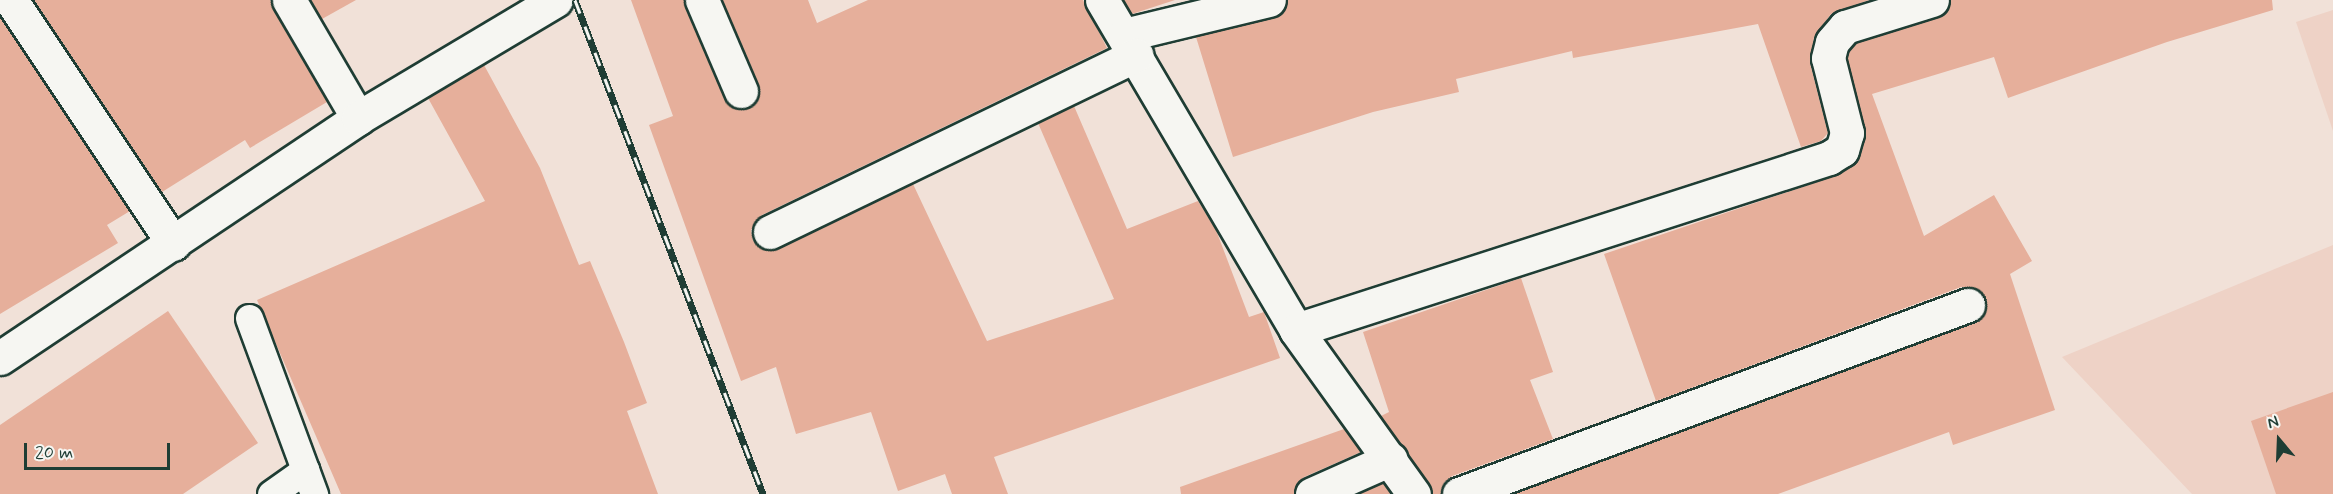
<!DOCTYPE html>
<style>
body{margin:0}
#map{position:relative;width:2333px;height:494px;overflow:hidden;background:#f1e1d8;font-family:Mynerve,sans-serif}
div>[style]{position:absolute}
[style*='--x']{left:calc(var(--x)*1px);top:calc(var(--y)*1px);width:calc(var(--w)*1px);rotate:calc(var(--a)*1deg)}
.built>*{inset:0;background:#eed2c6}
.building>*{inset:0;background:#e6af9b}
.roads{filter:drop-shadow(2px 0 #1f3d34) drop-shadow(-2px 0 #1f3d34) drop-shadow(0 2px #1f3d34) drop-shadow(0 -2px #1f3d34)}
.lane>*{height:27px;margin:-13.5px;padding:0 13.5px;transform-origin:13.5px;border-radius:13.5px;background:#f6f6f2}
.street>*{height:33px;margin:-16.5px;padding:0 16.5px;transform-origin:16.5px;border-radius:16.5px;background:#f6f6f2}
.rail>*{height:7px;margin-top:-3.5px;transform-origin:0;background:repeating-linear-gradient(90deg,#f6f6f2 0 14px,#1f3d34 0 28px);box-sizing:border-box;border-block:2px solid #1f3d34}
span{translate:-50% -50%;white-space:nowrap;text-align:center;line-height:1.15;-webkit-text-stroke:4.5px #f6f6f2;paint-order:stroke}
.north{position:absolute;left:2249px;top:410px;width:60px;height:60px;-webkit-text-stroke:4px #f6f6f2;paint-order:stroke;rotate:341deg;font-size:16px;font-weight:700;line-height:24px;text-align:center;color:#1f3d34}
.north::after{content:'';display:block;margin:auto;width:21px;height:27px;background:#1f3d34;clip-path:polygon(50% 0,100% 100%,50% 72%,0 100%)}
.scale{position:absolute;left:24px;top:443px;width:146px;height:27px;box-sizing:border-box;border:3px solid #1f3d34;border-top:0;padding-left:8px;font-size:18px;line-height:21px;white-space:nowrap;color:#1f3d34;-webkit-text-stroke:4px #f6f6f2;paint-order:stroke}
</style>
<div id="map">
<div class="built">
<div style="clip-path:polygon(2333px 10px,2333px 131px,2296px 22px)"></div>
<div style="clip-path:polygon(2333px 245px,2333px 494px,2192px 494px,2062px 357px)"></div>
</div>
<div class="building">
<div style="clip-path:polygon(34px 0,270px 0,327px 102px,250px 148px,245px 140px,162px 192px)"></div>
<div style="clip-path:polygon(311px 0,356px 0,322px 19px)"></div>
<div style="clip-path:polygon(631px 0,684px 0,724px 98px,739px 110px,756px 103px,758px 84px,722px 0,808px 0,817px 23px,868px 0,1083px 0,1107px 48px,762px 215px,751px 230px,753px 241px,768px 251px,778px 249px,913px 184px,987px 341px,1114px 299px,1038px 123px,1074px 106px,1127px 229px,1198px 201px,1216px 230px,1249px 317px,1264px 312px,1280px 358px,994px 457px,1008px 494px,952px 494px,945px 474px,898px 491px,871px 412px,796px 434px,776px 367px,741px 381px,649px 125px,673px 116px)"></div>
<div style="clip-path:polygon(1124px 0,1175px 0,1132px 14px)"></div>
<div style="clip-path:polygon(1287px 0,1869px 0,1831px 14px,1814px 37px,1810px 63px,1828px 133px,1821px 141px,1801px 147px,1758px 24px,1573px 58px,1572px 51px,1456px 79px,1459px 92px,1373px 112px,1233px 157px,1196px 37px,1274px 18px,1282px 13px)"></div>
<div style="clip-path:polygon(1950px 0,2272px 0,2273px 10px,2167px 42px,2008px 98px,1994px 57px,1872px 94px,1924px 236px,1994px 195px,2032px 261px,2010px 274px,2055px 410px,1953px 445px,1949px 432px,1778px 494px,1513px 494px,1982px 317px,1985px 298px,1972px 287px,1961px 287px,1656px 401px,1604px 254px,1835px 176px,1852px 166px,1860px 155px,1865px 129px,1847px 58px,1849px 51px,1856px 43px,1938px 18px,1946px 12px)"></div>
<div style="clip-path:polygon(0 17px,130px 211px,107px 225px,118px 243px,0 314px)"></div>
<div style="clip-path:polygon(484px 65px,540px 168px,579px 265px,590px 261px,624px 342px,647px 403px,627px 411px,658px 494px,341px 494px,257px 300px,485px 201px,428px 98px)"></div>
<div style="clip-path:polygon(1521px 278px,1553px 372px,1530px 380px,1553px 439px,1452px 476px,1444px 483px,1441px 494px,1432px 494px,1429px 483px,1381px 416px,1389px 412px,1363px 332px)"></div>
<div style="clip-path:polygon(168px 311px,258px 443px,183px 494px,0 494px,0 425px)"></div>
<div style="clip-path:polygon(2333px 392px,2333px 494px,2276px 494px,2251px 421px)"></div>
<div style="clip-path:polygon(1344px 429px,1361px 452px,1304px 477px,1297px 483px,1294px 494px,1181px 494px,1180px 487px)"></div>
<div style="clip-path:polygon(1383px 483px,1391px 494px,1358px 494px)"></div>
</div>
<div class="roads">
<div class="lane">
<div style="--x:249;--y:318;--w:188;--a:69.7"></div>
<div style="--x:271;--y:494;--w:42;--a:-35.2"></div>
</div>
<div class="street">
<div style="--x:11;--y:0;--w:293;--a:56.3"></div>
<div style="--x:289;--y:0;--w:137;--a:59.7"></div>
<div style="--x:702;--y:0;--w:99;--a:66.8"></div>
<div style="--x:1102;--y:0;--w:383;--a:59.5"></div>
<div style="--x:1296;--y:330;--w:202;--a:54.3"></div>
<div style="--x:1124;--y:35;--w:149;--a:-13.6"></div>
<div style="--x:770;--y:232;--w:407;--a:-25.8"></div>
<div style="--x:1296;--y:330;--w:560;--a:-17.88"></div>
<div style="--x:1829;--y:158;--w:15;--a:-32"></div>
<div style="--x:1842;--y:150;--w:18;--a:-74"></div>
<div style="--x:1847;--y:133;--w:77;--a:-104.2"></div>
<div style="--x:1828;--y:58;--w:16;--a:-76"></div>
<div style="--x:1832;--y:42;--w:20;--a:-49"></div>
<div style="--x:1845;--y:27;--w:91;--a:-17.2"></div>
<div style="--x:0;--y:358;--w:431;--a:-33.8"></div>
<div style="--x:358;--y:118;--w:230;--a:-30.8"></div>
<div style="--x:1312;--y:494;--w:86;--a:-23.9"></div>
<div style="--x:1459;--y:494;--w:543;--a:-20.37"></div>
</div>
</div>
<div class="rail">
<div style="--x:575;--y:0;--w:529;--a:69.16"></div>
</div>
<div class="north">N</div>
<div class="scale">20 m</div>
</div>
